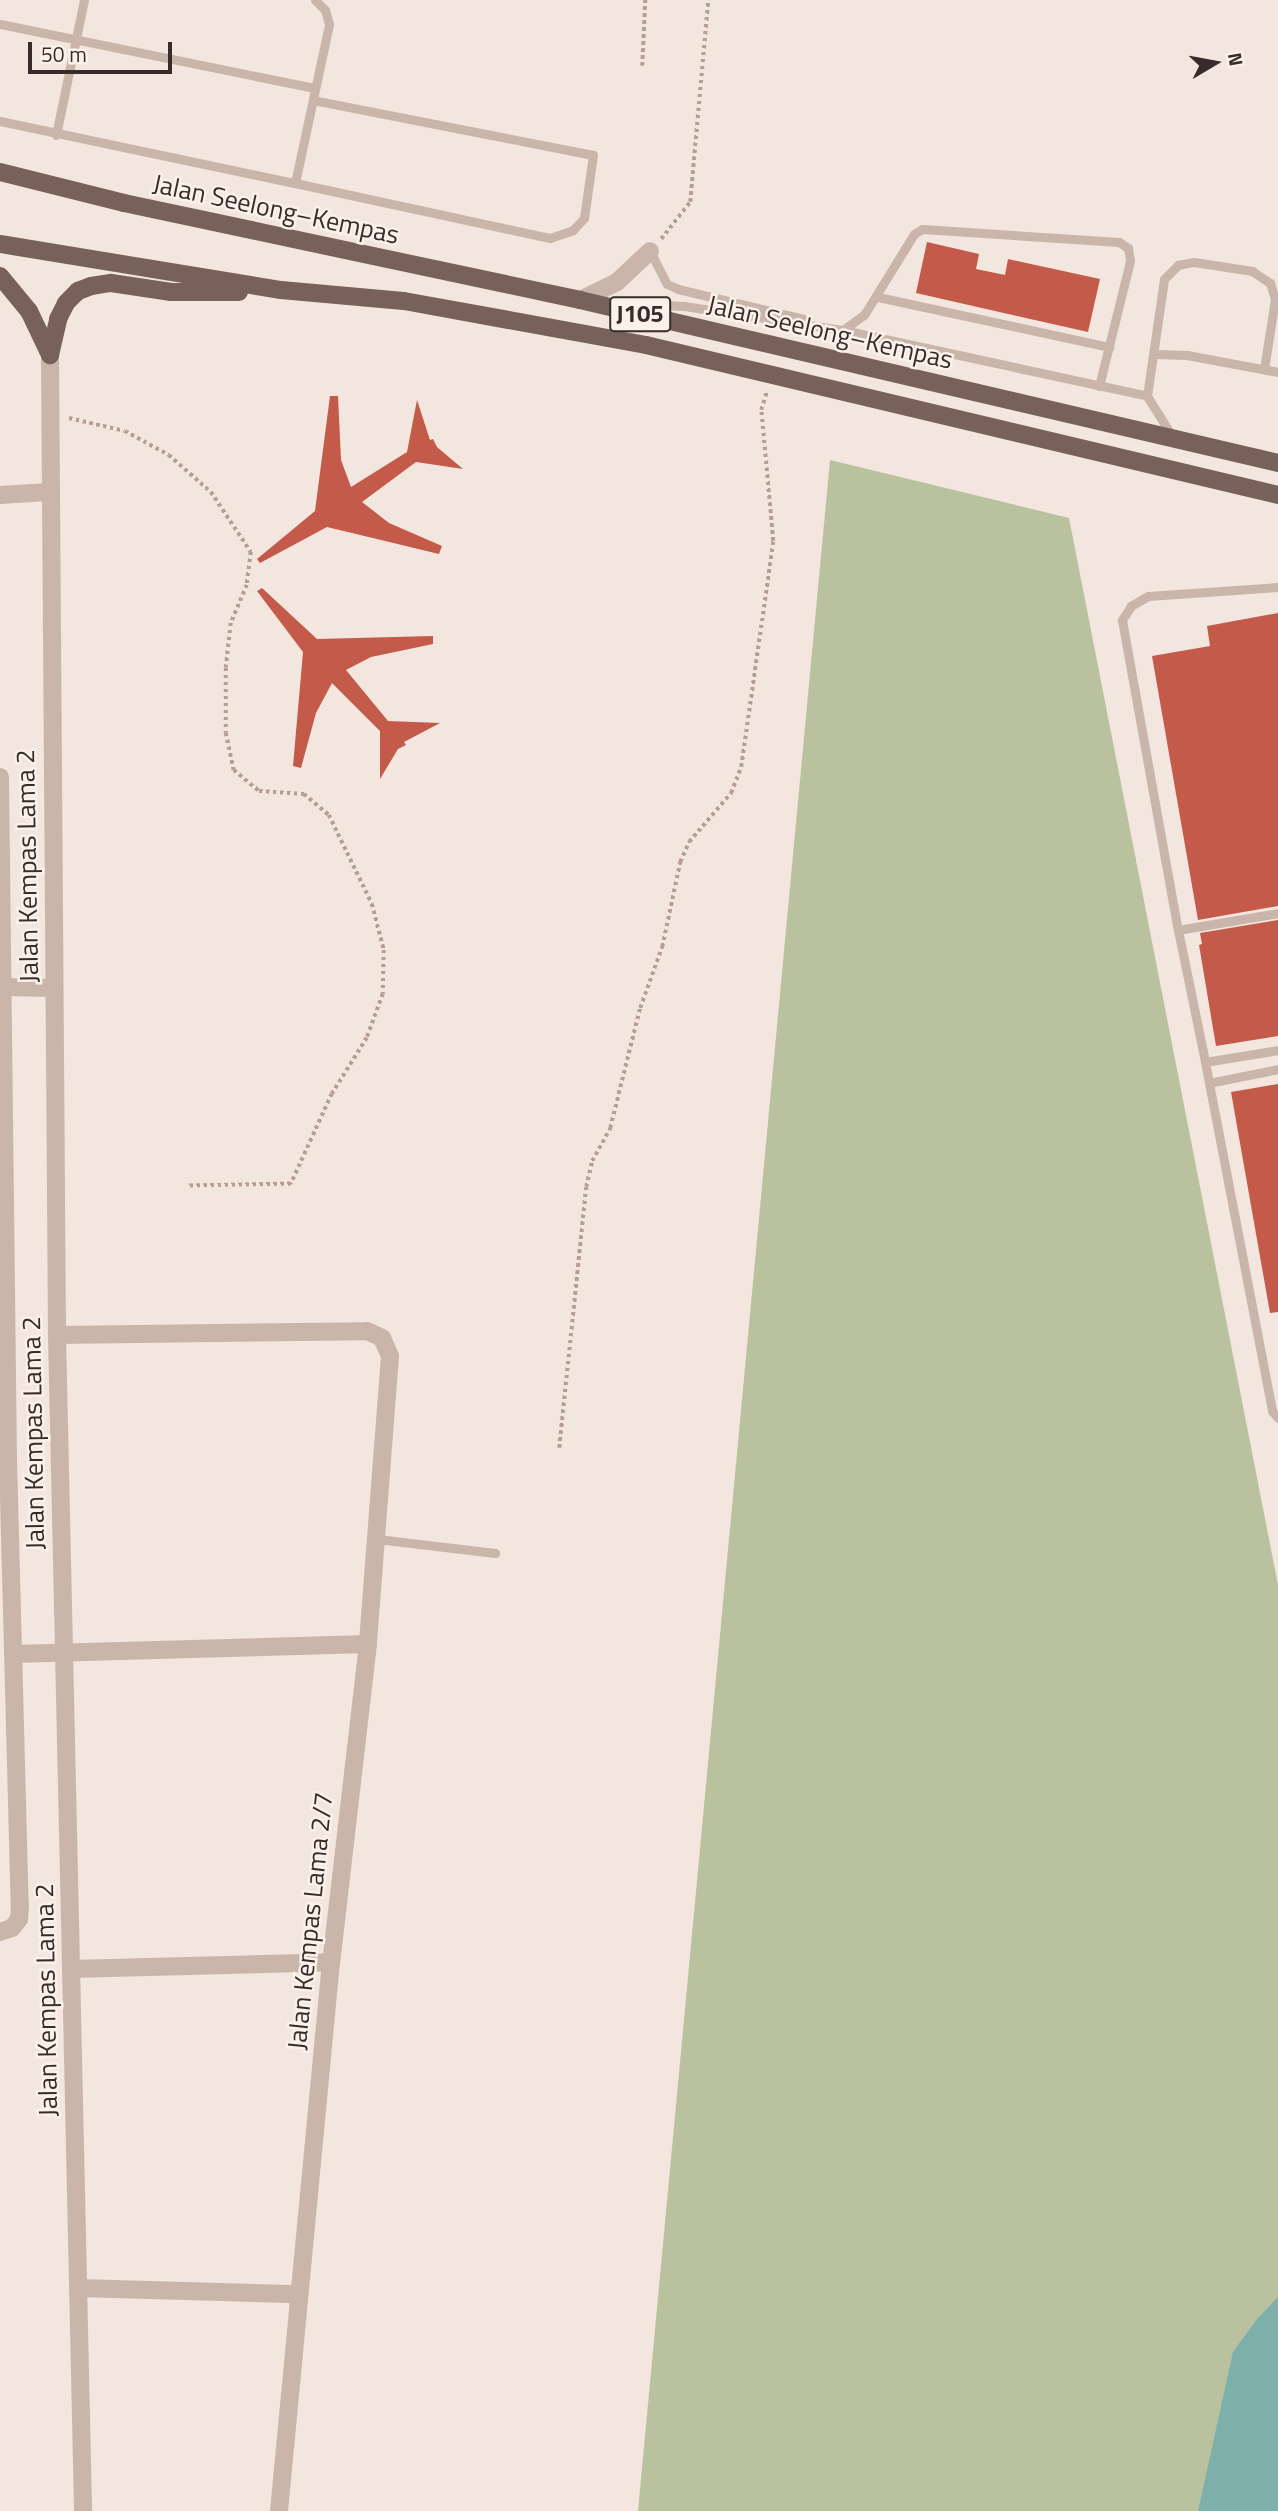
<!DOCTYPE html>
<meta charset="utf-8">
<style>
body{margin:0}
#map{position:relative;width:1278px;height:2511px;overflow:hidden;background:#f2e6de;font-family:"Titillium Web",sans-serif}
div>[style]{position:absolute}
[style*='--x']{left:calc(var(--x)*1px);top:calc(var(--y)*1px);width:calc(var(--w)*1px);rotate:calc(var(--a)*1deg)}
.green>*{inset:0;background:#b9c19e}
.water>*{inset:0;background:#7dafab}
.building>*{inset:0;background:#c35a4a}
.path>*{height:3.5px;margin-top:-1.75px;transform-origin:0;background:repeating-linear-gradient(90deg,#b69e94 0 3.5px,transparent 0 7px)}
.lane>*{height:9px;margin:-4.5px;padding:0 4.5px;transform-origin:4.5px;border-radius:4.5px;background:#cab5aa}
.street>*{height:18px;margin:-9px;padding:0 9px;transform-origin:9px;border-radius:9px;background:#cab5aa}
.primary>*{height:18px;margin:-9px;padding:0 9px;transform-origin:9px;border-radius:9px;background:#79615b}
span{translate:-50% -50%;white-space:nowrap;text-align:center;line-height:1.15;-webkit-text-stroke:5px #faf1ea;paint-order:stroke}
.shield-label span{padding:2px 5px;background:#faf1ea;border:2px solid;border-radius:5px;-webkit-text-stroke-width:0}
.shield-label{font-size:24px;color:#372c29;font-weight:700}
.street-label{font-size:26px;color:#372c29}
.north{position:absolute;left:1180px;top:28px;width:70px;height:70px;-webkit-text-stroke:5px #faf1ea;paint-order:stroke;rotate:80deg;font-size:19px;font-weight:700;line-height:28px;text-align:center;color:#372c29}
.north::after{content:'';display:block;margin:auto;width:24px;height:32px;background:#372c29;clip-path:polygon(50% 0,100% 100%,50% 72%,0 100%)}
.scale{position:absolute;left:28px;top:42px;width:144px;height:32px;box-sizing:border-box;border:4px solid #372c29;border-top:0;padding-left:9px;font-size:21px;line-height:24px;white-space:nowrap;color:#372c29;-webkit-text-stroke:5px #faf1ea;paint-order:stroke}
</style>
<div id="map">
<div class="green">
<div style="clip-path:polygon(830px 460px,1069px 518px,1278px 1585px,1278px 2511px,638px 2511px)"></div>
</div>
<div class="water">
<div style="clip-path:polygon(1278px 2297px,1278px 2511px,1198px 2511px,1233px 2352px,1257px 2319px)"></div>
</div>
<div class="building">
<div style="clip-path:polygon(927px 242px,979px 254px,976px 269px,1005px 275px,1008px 259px,1100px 279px,1088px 332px,916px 293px)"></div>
<div style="clip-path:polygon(330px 396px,338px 396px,341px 460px,351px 487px,407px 452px,417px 400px,430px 440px,433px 439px,437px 447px,463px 469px,416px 462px,362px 502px,389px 523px,442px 546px,439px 554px,327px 527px,260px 563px,257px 559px,315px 511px)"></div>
<div style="clip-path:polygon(262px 588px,317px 639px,433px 636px,433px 644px,371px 657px,346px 670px,388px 721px,440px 723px,404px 742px,406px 745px,398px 749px,380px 779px,380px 731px,332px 683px,316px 713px,301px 768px,293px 766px,303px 652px,257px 591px)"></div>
<div style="clip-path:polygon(1278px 613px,1278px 906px,1198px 920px,1152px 656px,1210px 646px,1207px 626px)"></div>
<div style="clip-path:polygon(1278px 920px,1278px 1036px,1216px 1046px,1199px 945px,1202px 944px,1200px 933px)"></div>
<div style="clip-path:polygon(1278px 1084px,1278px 1312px,1270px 1313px,1231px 1092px)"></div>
</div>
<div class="path">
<div style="--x:642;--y:66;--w:66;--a:-87.4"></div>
<div style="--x:661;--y:239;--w:47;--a:-51.9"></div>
<div style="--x:690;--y:202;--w:203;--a:-84.9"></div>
<div style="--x:69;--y:418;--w:57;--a:13.1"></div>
<div style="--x:125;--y:431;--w:50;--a:28.6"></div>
<div style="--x:169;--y:455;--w:56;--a:41.4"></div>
<div style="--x:211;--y:492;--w:72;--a:56.3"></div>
<div style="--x:251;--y:552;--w:33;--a:97"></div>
<div style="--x:247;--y:585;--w:41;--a:112.8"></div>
<div style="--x:231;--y:623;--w:45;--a:96.3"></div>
<div style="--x:226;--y:668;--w:65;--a:90"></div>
<div style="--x:226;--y:733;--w:38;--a:78"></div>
<div style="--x:234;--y:770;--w:33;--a:40"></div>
<div style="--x:259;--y:791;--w:45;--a:3.8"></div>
<div style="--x:304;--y:794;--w:33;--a:40"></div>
<div style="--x:329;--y:815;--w:99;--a:64.2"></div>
<div style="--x:372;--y:904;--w:48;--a:75.4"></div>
<div style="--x:384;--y:950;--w:44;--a:91.3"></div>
<div style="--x:383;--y:994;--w:47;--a:110"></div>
<div style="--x:367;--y:1038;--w:66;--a:122"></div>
<div style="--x:332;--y:1094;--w:99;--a:114.5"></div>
<div style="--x:291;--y:1184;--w:105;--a:178.9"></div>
<div style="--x:559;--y:1448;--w:262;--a:-84.1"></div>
<div style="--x:586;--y:1187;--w:27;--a:-77"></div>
<div style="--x:592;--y:1161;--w:38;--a:-61"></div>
<div style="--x:610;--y:1128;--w:124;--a:-76"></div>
<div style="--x:640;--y:1008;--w:65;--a:-70.2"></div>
<div style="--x:662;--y:947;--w:87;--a:-78"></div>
<div style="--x:680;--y:862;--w:22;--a:-66"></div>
<div style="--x:689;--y:842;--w:65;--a:-49.4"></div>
<div style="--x:731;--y:793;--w:28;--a:-69"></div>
<div style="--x:741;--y:767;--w:228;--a:-81.9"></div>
<div style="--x:773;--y:541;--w:132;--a:-95.2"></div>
<div style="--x:761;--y:410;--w:21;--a:-73"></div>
</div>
<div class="lane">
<div style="--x:0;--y:24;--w:321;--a:11.5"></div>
<div style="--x:0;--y:121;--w:301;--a:11.9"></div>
<div style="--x:295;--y:183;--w:163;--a:-77.9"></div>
<div style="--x:329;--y:24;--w:15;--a:-106"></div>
<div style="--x:325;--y:10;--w:14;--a:-135"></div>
<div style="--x:56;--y:135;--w:138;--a:-78.3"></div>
<div style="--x:295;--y:183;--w:261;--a:12.2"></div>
<div style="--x:550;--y:238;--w:24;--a:-19"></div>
<div style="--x:573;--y:230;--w:16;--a:-47"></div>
<div style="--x:584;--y:218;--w:64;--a:-81.9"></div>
<div style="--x:593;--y:155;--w:285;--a:-168.9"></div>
<div style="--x:650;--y:251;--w:37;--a:63"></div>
<div style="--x:667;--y:284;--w:12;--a:24"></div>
<div style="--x:678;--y:289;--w:130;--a:13.4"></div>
<div style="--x:878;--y:297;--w:237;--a:12.2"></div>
<div style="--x:622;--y:303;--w:62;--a:2.8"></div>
<div style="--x:684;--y:306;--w:161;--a:8.6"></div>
<div style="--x:843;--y:330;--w:311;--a:12.2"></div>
<div style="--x:1147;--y:396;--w:47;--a:58"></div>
<div style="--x:843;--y:330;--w:26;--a:-36"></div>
<div style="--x:864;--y:315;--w:95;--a:-58.3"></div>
<div style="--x:914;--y:234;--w:9;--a:-32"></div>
<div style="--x:922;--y:229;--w:197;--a:3.8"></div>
<div style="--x:1119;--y:242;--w:11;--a:34"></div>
<div style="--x:1128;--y:248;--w:13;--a:81"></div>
<div style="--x:1130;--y:261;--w:129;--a:103.9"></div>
<div style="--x:1155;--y:354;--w:32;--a:2"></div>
<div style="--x:1187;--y:355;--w:93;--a:10.6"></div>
<div style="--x:1147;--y:396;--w:118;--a:-81.7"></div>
<div style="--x:1164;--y:279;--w:20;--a:-45"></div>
<div style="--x:1178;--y:265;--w:16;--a:-11"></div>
<div style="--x:1194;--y:262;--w:59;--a:8.8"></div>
<div style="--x:1252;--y:271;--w:22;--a:34"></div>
<div style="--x:1270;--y:283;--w:17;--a:73"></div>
<div style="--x:1275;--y:299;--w:71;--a:98.9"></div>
<div style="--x:1278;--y:587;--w:130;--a:176"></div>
<div style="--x:1148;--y:596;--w:20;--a:150"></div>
<div style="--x:1131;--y:606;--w:17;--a:123"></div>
<div style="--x:1122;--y:620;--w:315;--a:79.8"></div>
<div style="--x:1178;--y:930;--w:101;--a:-9.6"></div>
<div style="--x:1178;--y:930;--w:135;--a:78.4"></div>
<div style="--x:1205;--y:1062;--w:74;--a:-9.3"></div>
<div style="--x:1205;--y:1062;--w:21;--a:79"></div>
<div style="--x:1278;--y:1069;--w:70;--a:168.5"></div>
<div style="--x:1209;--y:1083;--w:334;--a:79.1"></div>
<div style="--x:1272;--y:1411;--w:9;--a:49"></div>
<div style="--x:377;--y:1539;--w:119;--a:6.8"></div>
</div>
<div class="street">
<div style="--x:580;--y:300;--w:41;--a:-25.9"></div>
<div style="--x:617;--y:282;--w:45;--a:-43.2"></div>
<div style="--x:50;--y:355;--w:980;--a:89.59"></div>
<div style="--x:57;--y:1335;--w:1176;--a:88.73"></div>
<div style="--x:0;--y:495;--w:49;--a:-3.5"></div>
<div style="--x:0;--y:777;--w:682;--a:89.33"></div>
<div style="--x:8;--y:1459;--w:447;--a:88.5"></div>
<div style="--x:20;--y:1906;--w:13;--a:94"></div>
<div style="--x:19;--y:1919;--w:11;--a:128"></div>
<div style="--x:12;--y:1928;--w:13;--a:162"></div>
<div style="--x:0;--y:987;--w:54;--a:1.1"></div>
<div style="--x:57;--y:1335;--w:310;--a:-0.7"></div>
<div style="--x:367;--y:1331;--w:17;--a:25"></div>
<div style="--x:382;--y:1338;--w:20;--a:66"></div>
<div style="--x:390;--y:1356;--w:289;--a:94.4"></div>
<div style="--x:368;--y:1644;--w:320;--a:96.6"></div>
<div style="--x:331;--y:1962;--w:551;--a:95.41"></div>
<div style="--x:13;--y:1654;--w:355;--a:-1.6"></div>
<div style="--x:71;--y:1969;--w:260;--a:-1.5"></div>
<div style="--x:78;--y:2288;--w:221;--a:1.6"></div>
</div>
<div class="primary">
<div style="--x:0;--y:172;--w:128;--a:14"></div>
<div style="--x:124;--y:203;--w:466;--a:12"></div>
<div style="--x:580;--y:300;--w:717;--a:13.14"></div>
<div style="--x:0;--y:244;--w:285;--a:9.3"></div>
<div style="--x:281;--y:290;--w:123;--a:5.1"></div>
<div style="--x:404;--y:301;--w:246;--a:10.3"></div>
<div style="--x:646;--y:345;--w:650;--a:13.35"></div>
<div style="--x:0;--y:276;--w:45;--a:50.4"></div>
<div style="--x:29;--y:311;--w:49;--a:64.5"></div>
<div style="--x:50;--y:355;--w:37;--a:-77"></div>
<div style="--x:58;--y:319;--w:18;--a:-63"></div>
<div style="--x:66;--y:303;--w:17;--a:-45"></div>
<div style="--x:78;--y:291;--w:14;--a:-21"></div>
<div style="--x:91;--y:286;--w:20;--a:-9"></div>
<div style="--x:111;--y:283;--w:61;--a:8.5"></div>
<div style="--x:171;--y:292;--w:68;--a:0"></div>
</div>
<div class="shield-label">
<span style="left:640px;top:314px">J105</span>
</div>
<div class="street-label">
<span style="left:276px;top:209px;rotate:12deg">Jalan Seelong–Kempas</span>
<span style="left:830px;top:332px;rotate:13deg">Jalan Seelong–Kempas</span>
<span style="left:27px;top:866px;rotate:-91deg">Jalan Kempas Lama 2</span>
<span style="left:33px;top:1433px;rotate:-91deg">Jalan Kempas Lama 2</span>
<span style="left:310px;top:1921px;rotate:-84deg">Jalan Kempas Lama 2/7</span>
<span style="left:46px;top:2000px;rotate:-91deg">Jalan Kempas Lama 2</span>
</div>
<div class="north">N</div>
<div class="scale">50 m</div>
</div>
